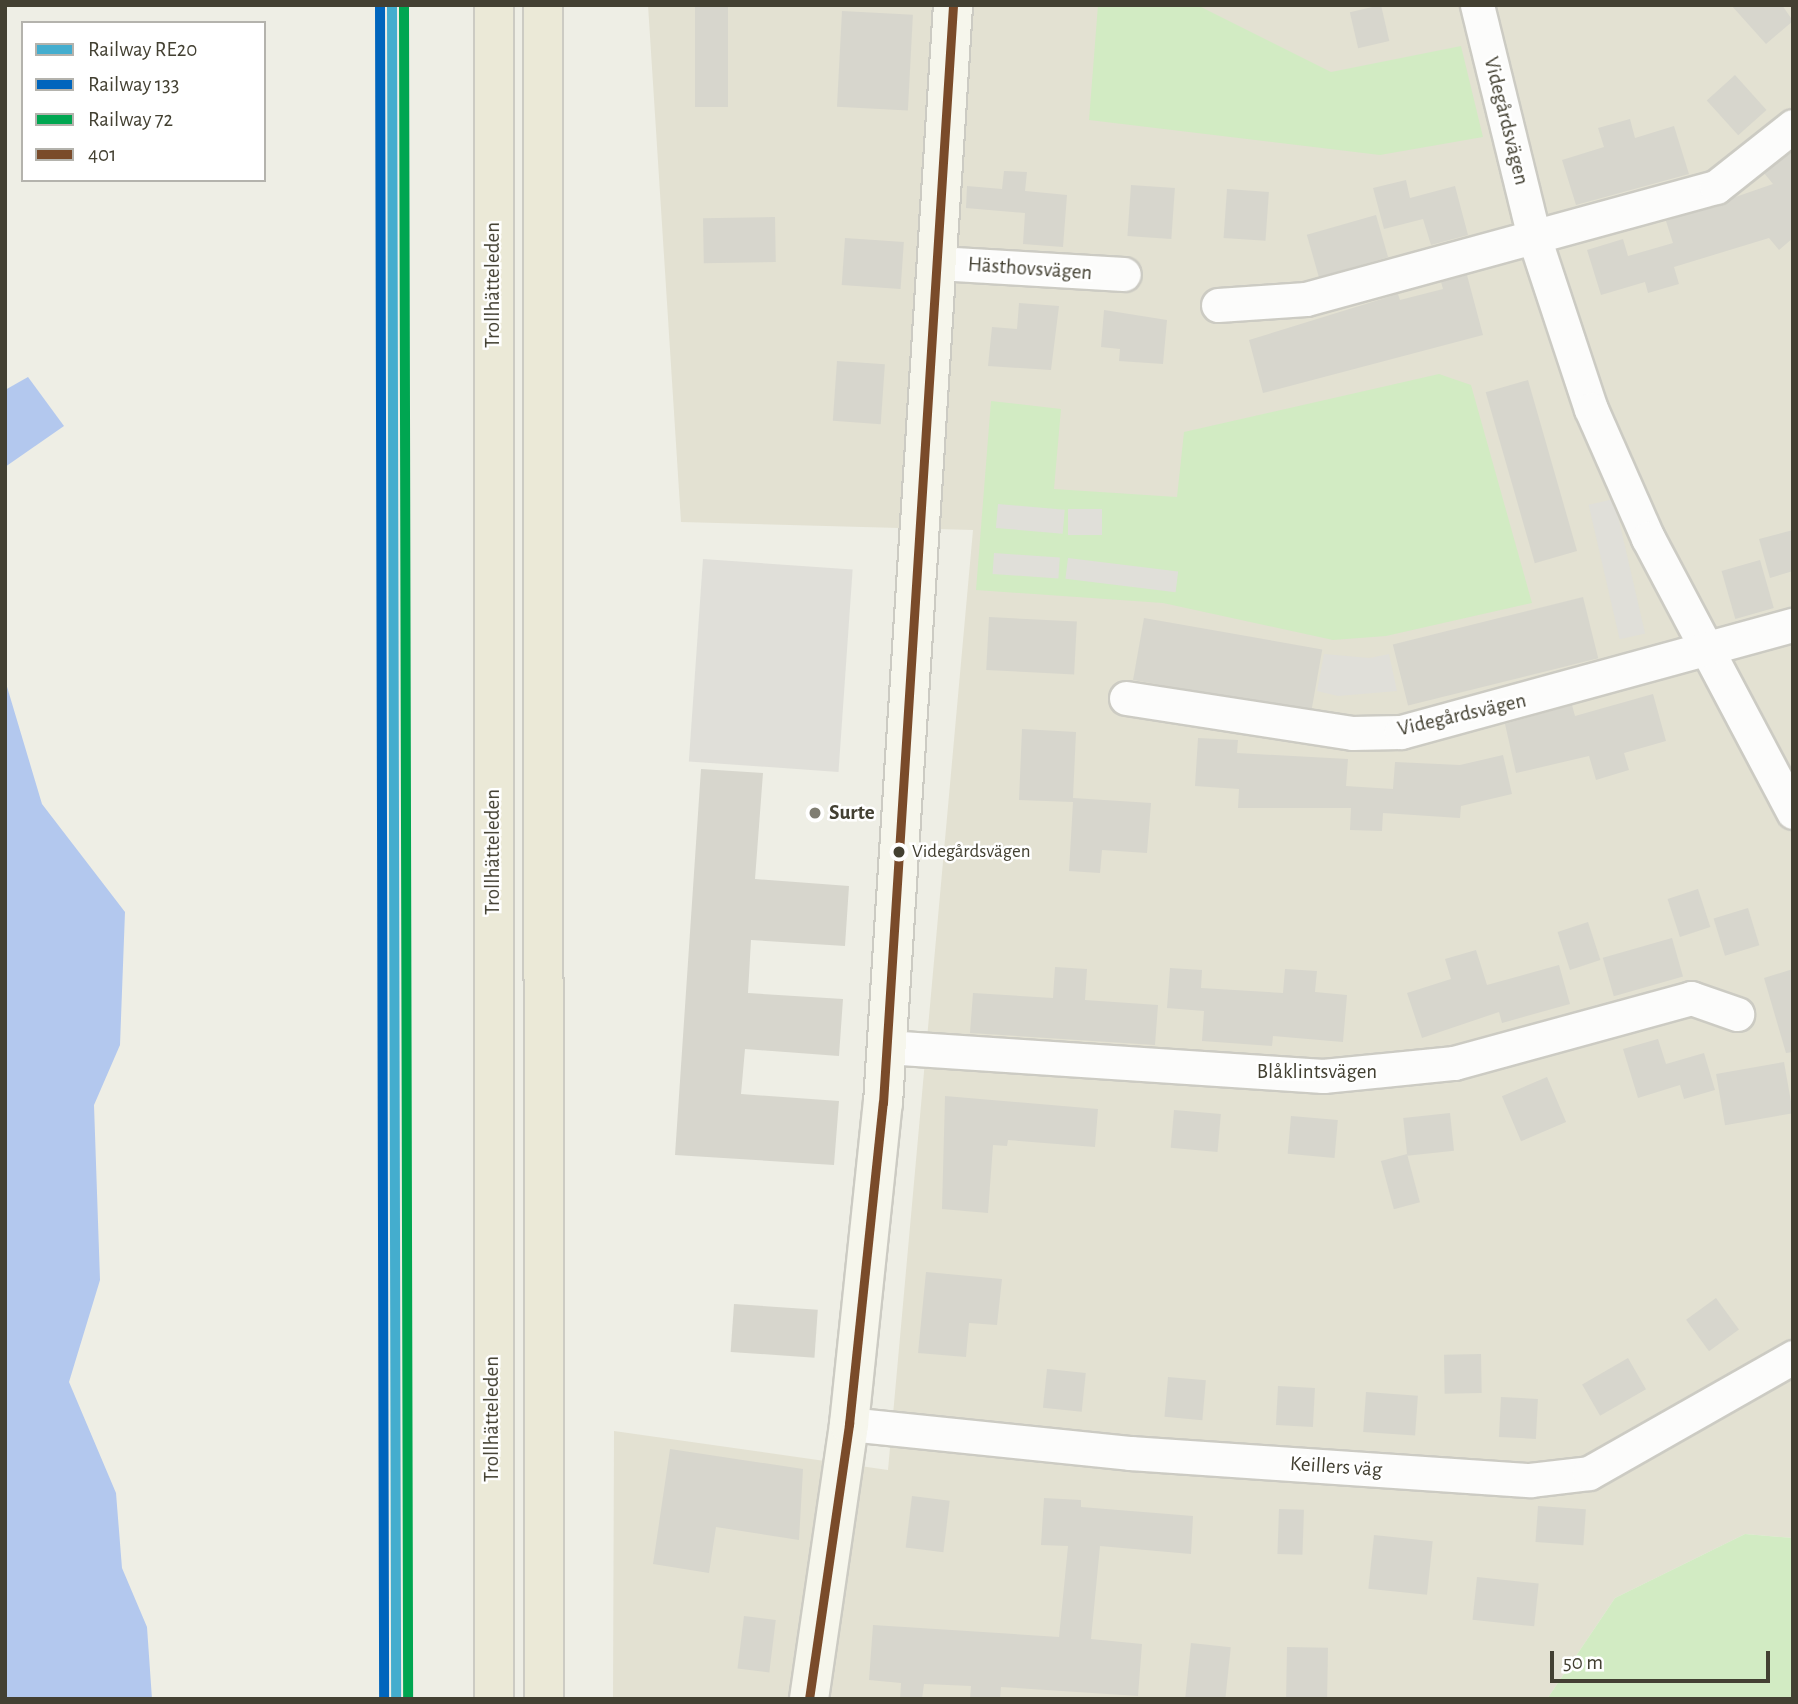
<!DOCTYPE html>
<meta charset="utf-8">
<style>
body{margin:0}
#map{position:relative;width:1798px;height:1704px;overflow:hidden;background:#eeeee5;font-family:"Alegreya Sans",sans-serif}
div>[style]{position:absolute}
[style*='--x']{left:calc(var(--x)*1px);top:calc(var(--y)*1px);width:calc(var(--w)*1px);rotate:calc(var(--a)*1deg)}
.residential>*{inset:0;background:#e3e1d2}
.green>*{inset:0;background:#d2ebc3}
.parking>*{inset:0;background:#e0dfd9;transform-origin:0 0}
.water>*{inset:0;background:#b3c8ee}
.building>*{inset:0;background:#d7d6cd;transform-origin:0 0}
.roads{filter:drop-shadow(2px 0 #cccbc3) drop-shadow(-2px 0 #cccbc3) drop-shadow(0 2px #cccbc3) drop-shadow(0 -2px #cccbc3)}
.street>*{height:33px;margin:-16.5px;padding:0 16.5px;transform-origin:16.5px;border-radius:16.5px;background:#fcfcfb}
.secondary>*{height:38px;margin:-19px;padding:0 19px;transform-origin:19px;border-radius:19px;background:#f6f6ec}
.highway>*{height:38px;margin:-19px;padding:0 19px;transform-origin:19px;border-radius:19px;background:#ebe9d7}
.bus-1>*{height:9px;margin:-4.5px;padding:0 4.5px;transform-origin:4.5px;border-radius:4.5px;background:#7a4b2a}
.rail-1>*{height:10px;margin:-5px;padding:0 5px;transform-origin:5px;border-radius:5px;background:#44adce}
.rail-2>*{height:10px;margin:-5px;padding:0 5px;transform-origin:5px;border-radius:5px;background:#0065bd}
.rail-3>*{height:10px;margin:-5px;padding:0 5px;transform-origin:5px;border-radius:5px;background:#00a651}
.dots>*{width:19px;height:19px;translate:-50% -50%;box-sizing:border-box;border:4px solid #fff;border-radius:50%}
span{translate:-50% -50%;white-space:nowrap;text-align:center;line-height:1.15;-webkit-text-stroke:5px #fff;paint-order:stroke}
.bus-label{font-size:19px;color:#434032}
.left{translate:0 -50%;text-align:left}
.street-label{font-size:21px;color:#434032}
.poi-label{font-size:21px;color:#434032;font-weight:700}
.frame{position:absolute;inset:0;border:7px solid #434032;pointer-events:none}
.legend{position:absolute;left:21px;top:21px;width:245px;height:161px;box-sizing:border-box;background:#fff;border:2px solid #b4b3ad;margin:0;padding:9px 12px;list-style:none;font-size:21px;color:#434032}
.legend li{display:flex;align-items:center;gap:14px;height:35px}
.legend b{width:35px;border:2px solid #b4b3ad}
.scale{position:absolute;left:1550px;top:1651px;width:220px;height:32px;box-sizing:border-box;border:4px solid #434032;border-top:0;padding-left:9px;font-size:21px;line-height:24px;white-space:nowrap;color:#434032;-webkit-text-stroke:5px #fff;paint-order:stroke}
</style>
<div id="map">
<div class="residential">
<div style="clip-path:polygon(648px 5px,1793px 5px,1793px 1538px,1745px 1534px,1615px 1598px,1547px 1699px,613px 1699px,614px 1431px,888px 1470px,973px 530px,681px 522px)"></div>
</div>
<div class="green">
<div style="clip-path:polygon(1098px 5px,1197px 5px,1331px 72px,1461px 46px,1483px 137px,1380px 155px,1089px 120px)"></div>
<div style="clip-path:polygon(1439px 374px,1471px 385px,1532px 603px,1386px 636px,1333px 640px,1163px 603px,976px 590px,991px 401px,1061px 409px,1054px 489px,1177px 497px,1184px 432px)"></div>
<div style="clip-path:polygon(1745px 1534px,1793px 1538px,1793px 1699px,1547px 1699px,1615px 1598px)"></div>
</div>
<div class="parking">
<div style="left:1614px;top:499px;width:138px;height:26px;rotate:77deg"></div>
<div style="left:998px;top:504px;width:67px;height:24px;rotate:5deg"></div>
<div style="left:1102px;top:509px;width:26px;height:34px;rotate:90deg"></div>
<div style="left:994px;top:553px;width:66px;height:21px;rotate:4deg"></div>
<div style="left:1068px;top:558px;width:111px;height:21px;rotate:7deg"></div>
<div style="left:703px;top:559px;width:150px;height:203px;rotate:4deg"></div>
<div style="clip-path:polygon(1324px 654px,1370px 658px,1389px 654px,1397px 691px,1338px 696px,1317px 691px)"></div>
</div>
<div class="water">
<div style="clip-path:polygon(28px 377px,64px 426px,5px 467px,5px 390px)"></div>
<div style="clip-path:polygon(5px 680px,42px 804px,125px 912px,120px 1045px,94px 1105px,100px 1280px,69px 1382px,116px 1493px,122px 1568px,147px 1627px,152px 1699px,5px 1699px)"></div>
</div>
<div class="building">
<div style="left:695px;top:5px;width:33px;height:102px"></div>
<div style="left:1381px;top:5px;width:37px;height:32px;rotate:77deg"></div>
<div style="clip-path:polygon(1731px 5px,1782px 5px,1793px 21px,1766px 44px)"></div>
<div style="left:842px;top:11px;width:71px;height:96px;rotate:3deg"></div>
<div style="left:1735px;top:75px;width:47px;height:38px;rotate:48deg"></div>
<div style="clip-path:polygon(1630px 119px,1635px 138px,1674px 126px,1689px 174px,1576px 205px,1562px 160px,1604px 147px,1598px 128px)"></div>
<div style="clip-path:polygon(1793px 151px,1793px 238px,1779px 250px,1769px 238px,1674px 267px,1679px 284px,1648px 293px,1645px 282px,1601px 295px,1587px 250px,1623px 239px,1628px 256px,1673px 243px,1666px 221px,1773px 184px,1764px 173px)"></div>
<div style="clip-path:polygon(1004px 171px,1027px 172px,1025px 191px,1067px 195px,1063px 247px,1023px 244px,1025px 213px,966px 208px,967px 186px,1002px 189px)"></div>
<div style="clip-path:polygon(1406px 180px,1410px 198px,1455px 186px,1468px 235px,1431px 245px,1423px 219px,1384px 229px,1373px 188px)"></div>
<div style="left:1131px;top:185px;width:44px;height:51px;rotate:4deg"></div>
<div style="left:1227px;top:189px;width:42px;height:49px;rotate:4deg"></div>
<div style="left:1376px;top:215px;width:44px;height:72px;rotate:74deg"></div>
<div style="left:775px;top:217px;width:45px;height:72px;rotate:89deg"></div>
<div style="left:845px;top:238px;width:59px;height:47px;rotate:4deg"></div>
<div style="clip-path:polygon(1467px 275px,1483px 335px,1263px 393px,1249px 340px,1398px 294px,1400px 300px,1443px 289px,1441px 282px)"></div>
<div style="clip-path:polygon(1019px 303px,1059px 306px,1051px 370px,988px 366px,992px 327px,1017px 329px)"></div>
<div style="clip-path:polygon(1104px 310px,1167px 320px,1163px 364px,1119px 361px,1120px 349px,1101px 347px)"></div>
<div style="left:837px;top:361px;width:48px;height:60px;rotate:4deg"></div>
<div style="left:1528px;top:380px;width:178px;height:44px;rotate:74deg"></div>
<div style="clip-path:polygon(1793px 530px,1793px 571px,1770px 578px,1759px 539px)"></div>
<div style="left:1760px;top:560px;width:50px;height:40px;rotate:74deg"></div>
<div style="left:1583px;top:597px;width:63px;height:196px;rotate:76deg"></div>
<div style="left:989px;top:617px;width:88px;height:53px;rotate:3deg"></div>
<div style="left:1144px;top:618px;width:181px;height:63px;rotate:10deg"></div>
<div style="clip-path:polygon(1653px 694px,1666px 741px,1624px 753px,1629px 770px,1596px 780px,1589px 756px,1516px 773px,1505px 724px,1572px 705px,1575px 716px)"></div>
<div style="clip-path:polygon(1022px 729px,1076px 732px,1073px 798px,1151px 803px,1147px 853px,1102px 850px,1100px 873px,1069px 871px,1073px 802px,1019px 800px)"></div>
<div style="clip-path:polygon(1198px 738px,1238px 740px,1237px 753px,1348px 759px,1346px 786px,1393px 789px,1395px 762px,1460px 765px,1503px 755px,1512px 794px,1461px 806px,1460px 818px,1383px 813px,1382px 831px,1350px 830px,1351px 808px,1238px 808px,1239px 789px,1195px 786px)"></div>
<div style="clip-path:polygon(701px 769px,763px 773px,755px 879px,849px 886px,845px 946px,751px 940px,748px 993px,843px 999px,839px 1056px,745px 1049px,741px 1094px,839px 1101px,834px 1165px,675px 1155px)"></div>
<div style="left:1698px;top:889px;width:40px;height:32px;rotate:72deg"></div>
<div style="left:1748px;top:908px;width:39px;height:36px;rotate:73deg"></div>
<div style="left:1588px;top:922px;width:40px;height:32px;rotate:72deg"></div>
<div style="left:1672px;top:938px;width:40px;height:72px;rotate:74deg"></div>
<div style="clip-path:polygon(1476px 950px,1487px 985px,1559px 965px,1570px 1004px,1502px 1023px,1499px 1012px,1422px 1038px,1407px 993px,1451px 979px,1445px 959px)"></div>
<div style="clip-path:polygon(1055px 967px,1087px 969px,1085px 1000px,1158px 1005px,1155px 1045px,970px 1033px,973px 993px,1053px 998px)"></div>
<div style="clip-path:polygon(1170px 968px,1202px 970px,1201px 988px,1283px 993px,1285px 969px,1317px 971px,1315px 992px,1347px 995px,1343px 1042px,1273px 1036px,1272px 1046px,1202px 1041px,1204px 1011px,1167px 1008px)"></div>
<div style="clip-path:polygon(1793px 969px,1793px 1052px,1786px 1053px,1764px 978px)"></div>
<div style="clip-path:polygon(1658px 1039px,1666px 1064px,1704px 1053px,1715px 1090px,1684px 1099px,1680px 1085px,1638px 1098px,1623px 1049px)"></div>
<div style="left:1784px;top:1062px;width:52px;height:69px;rotate:80deg"></div>
<div style="left:1547px;top:1077px;width:49px;height:49px;rotate:67deg"></div>
<div style="clip-path:polygon(945px 1096px,1098px 1109px,1095px 1147px,1008px 1140px,1007px 1146px,993px 1145px,988px 1213px,942px 1209px)"></div>
<div style="left:1174px;top:1110px;width:47px;height:38px;rotate:5deg"></div>
<div style="left:1450px;top:1113px;width:38px;height:47px;rotate:84deg"></div>
<div style="left:1291px;top:1116px;width:47px;height:38px;rotate:5deg"></div>
<div style="left:1407px;top:1154px;width:50px;height:27px;rotate:75deg"></div>
<div style="clip-path:polygon(926px 1272px,1002px 1279px,997px 1325px,969px 1323px,966px 1357px,918px 1353px)"></div>
<div style="left:1716px;top:1298px;width:39px;height:37px;rotate:54deg"></div>
<div style="left:734px;top:1304px;width:84px;height:48px;rotate:4deg"></div>
<div style="left:1481px;top:1354px;width:39px;height:37px;rotate:89deg"></div>
<div style="left:1628px;top:1358px;width:36px;height:53px;rotate:60deg"></div>
<div style="left:1047px;top:1369px;width:39px;height:39px;rotate:6deg"></div>
<div style="left:1168px;top:1377px;width:38px;height:40px;rotate:5deg"></div>
<div style="left:1278px;top:1386px;width:37px;height:39px;rotate:3deg"></div>
<div style="left:1366px;top:1392px;width:52px;height:40px;rotate:4deg"></div>
<div style="left:1501px;top:1397px;width:37px;height:40px;rotate:3deg"></div>
<div style="clip-path:polygon(670px 1449px,803px 1469px,799px 1540px,716px 1527px,709px 1573px,653px 1564px)"></div>
<div style="left:912px;top:1496px;width:38px;height:52px;rotate:7deg"></div>
<div style="clip-path:polygon(1044px 1498px,1081px 1500px,1081px 1507px,1193px 1516px,1191px 1554px,1100px 1546px,1091px 1639px,1142px 1644px,1138px 1696px,1001px 1687px,1000px 1699px,970px 1699px,971px 1686px,924px 1684px,922px 1699px,900px 1699px,901px 1683px,869px 1680px,873px 1625px,1059px 1637px,1068px 1546px,1041px 1545px)"></div>
<div style="left:1538px;top:1506px;width:48px;height:36px;rotate:4deg"></div>
<div style="left:1279px;top:1509px;width:25px;height:45px;rotate:2deg"></div>
<div style="left:1374px;top:1535px;width:59px;height:54px;rotate:6deg"></div>
<div style="left:1477px;top:1577px;width:62px;height:43px;rotate:6deg"></div>
<div style="left:744px;top:1616px;width:32px;height:53px;rotate:7deg"></div>
<div style="left:1191px;top:1643px;width:40px;height:56px;rotate:6deg"></div>
<div style="left:1287px;top:1647px;width:41px;height:52px;rotate:1deg"></div>
</div>
<div class="roads">
<div class="street">
<div style="--x:1477;--y:5;--w:239;--a:76.2"></div>
<div style="--x:1534;--y:237;--w:181;--a:71.7"></div>
<div style="--x:1591;--y:409;--w:141;--a:66.2"></div>
<div style="--x:1648;--y:538;--w:310;--a:62.1"></div>
<div style="--x:937;--y:263;--w:187;--a:3.4"></div>
<div style="--x:1218;--y:305;--w:88;--a:-3.9"></div>
<div style="--x:1306;--y:299;--w:425;--a:-15.3"></div>
<div style="--x:1716;--y:187;--w:98;--a:-38.4"></div>
<div style="--x:1126;--y:698;--w:229;--a:8.8"></div>
<div style="--x:1352;--y:733;--w:49;--a:-1.2"></div>
<div style="--x:1401;--y:732;--w:406;--a:-15.3"></div>
<div style="--x:886;--y:1047;--w:438;--a:3.8"></div>
<div style="--x:1323;--y:1076;--w:132;--a:-5.7"></div>
<div style="--x:1454;--y:1063;--w:246;--a:-15.3"></div>
<div style="--x:1691;--y:998;--w:49;--a:19.2"></div>
<div style="--x:849;--y:1424;--w:282;--a:5.9"></div>
<div style="--x:1130;--y:1453;--w:401;--a:3.9"></div>
<div style="--x:1530;--y:1480;--w:59;--a:-6.8"></div>
<div style="--x:1589;--y:1473;--w:235;--a:-29.6"></div>
</div>
<div class="secondary">
<div style="--x:809;--y:1699;--w:278;--a:-81.7"></div>
<div style="--x:849;--y:1424;--w:323;--a:-84"></div>
<div style="--x:883;--y:1103;--w:1100;--a:-86.35"></div>
</div>
<div class="highway">
<div style="--x:494;--y:5;--w:1694;--a:90"></div>
<div style="--x:543;--y:5;--w:1694;--a:89.97"></div>
</div>
</div>
<div class="bus-1">
<div style="--x:809;--y:1699;--w:278;--a:-81.7"></div>
<div style="--x:849;--y:1424;--w:323;--a:-84"></div>
<div style="--x:883;--y:1103;--w:1100;--a:-86.35"></div>
</div>
<div class="rail-1">
<div style="--x:392;--y:5;--w:1694;--a:89.86"></div>
</div>
<div class="rail-2">
<div style="--x:380;--y:5;--w:1694;--a:89.86"></div>
</div>
<div class="rail-3">
<div style="--x:404;--y:5;--w:1694;--a:89.86"></div>
</div>
<div class="dots">
<div style="left:815px;top:813px;background:#7f7d71"></div>
<div style="left:899px;top:852px;background:#434032"></div>
</div>
<div class="bus-label">
<span class="left" style="left:912px;top:852px">Videgårdsvägen</span>
</div>
<div class="street-label">
<span style="left:1506px;top:121px;rotate:76deg">Videgårdsvägen</span>
<span style="left:1030px;top:269px;rotate:4deg">Hästhovsvägen</span>
<span style="left:493px;top:285px;rotate:-90deg">Trollhätteleden</span>
<span style="left:1462px;top:715px;rotate:-13deg">Videgårdsvägen</span>
<span style="left:493px;top:852px;rotate:-90deg">Trollhätteleden</span>
<span style="left:1317px;top:1072px">Blåklintsvägen</span>
<span style="left:492px;top:1419px;rotate:-90deg">Trollhätteleden</span>
<span style="left:1336px;top:1467px;rotate:4deg">Keillers väg</span>
</div>
<div class="poi-label">
<span class="left" style="left:829px;top:813px">Surte</span>
</div>
<div class="frame"></div>
<ul class="legend">
<li><b style="height:9px;background:#44adce"></b>Railway RE20</li>
<li><b style="height:9px;background:#0065bd"></b>Railway 133</li>
<li><b style="height:9px;background:#00a651"></b>Railway 72</li>
<li><b style="height:9px;background:#7a4b2a"></b>401</li>
</ul>
<div class="scale">50 m</div>
</div>
